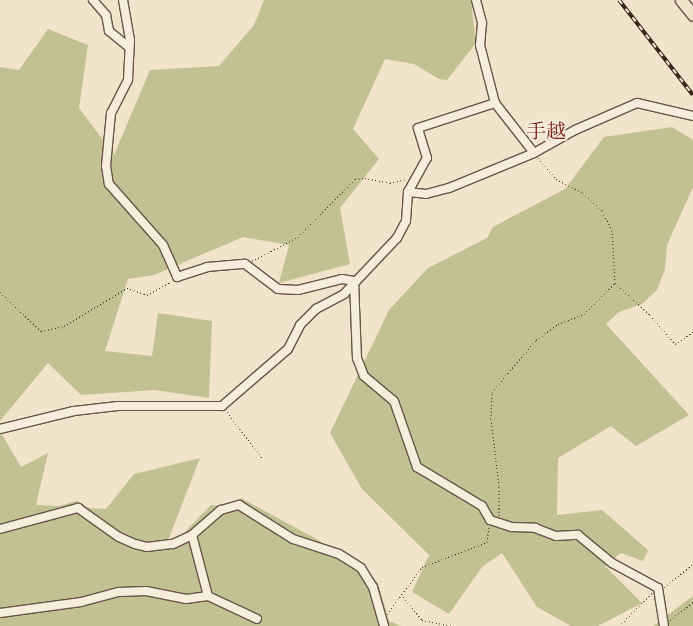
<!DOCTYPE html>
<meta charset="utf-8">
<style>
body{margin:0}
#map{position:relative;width:693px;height:626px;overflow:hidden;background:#f2e3cb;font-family:"Gentium Book Plus","Noto Serif JP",serif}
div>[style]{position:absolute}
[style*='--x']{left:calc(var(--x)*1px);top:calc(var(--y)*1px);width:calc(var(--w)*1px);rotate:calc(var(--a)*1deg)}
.green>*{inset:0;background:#c0c293}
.path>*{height:1px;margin-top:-0.5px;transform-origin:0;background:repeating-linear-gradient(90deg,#392619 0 1px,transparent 0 3.5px)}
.roads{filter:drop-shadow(1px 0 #675546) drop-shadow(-1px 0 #675546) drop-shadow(0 1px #675546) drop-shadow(0 -1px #675546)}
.minor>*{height:8px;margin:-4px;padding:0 4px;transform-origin:4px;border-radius:4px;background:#f7eddd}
.highway>*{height:11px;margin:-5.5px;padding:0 5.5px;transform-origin:5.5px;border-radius:5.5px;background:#f2e3cb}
.rail>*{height:4px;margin-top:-2px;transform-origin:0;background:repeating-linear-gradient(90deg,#f7eddd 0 5.5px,#392619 0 11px);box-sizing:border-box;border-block:1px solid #392619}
span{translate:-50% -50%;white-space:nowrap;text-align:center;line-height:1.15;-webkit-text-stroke:4px #f7eddd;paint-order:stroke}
.quarter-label{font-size:20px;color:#7a1f14}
</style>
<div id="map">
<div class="green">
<div style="clip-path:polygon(264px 0,471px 0,476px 43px,447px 80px,439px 79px,414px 64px,385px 59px,353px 129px,379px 159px,340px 208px,350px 264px,279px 283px,289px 245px,243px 237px,154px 275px,128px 279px,105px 351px,152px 356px,158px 313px,212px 321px,209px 398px,155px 390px,81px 395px,48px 363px,0 421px,0 67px,19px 70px,48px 29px,88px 45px,79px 108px,114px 155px,150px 70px,219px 66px,254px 25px)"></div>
<div style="clip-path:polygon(672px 127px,693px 140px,693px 187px,667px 245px,665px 269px,657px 290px,642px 304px,619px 312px,606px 324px,689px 415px,636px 446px,611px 426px,558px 458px,557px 515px,602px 510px,648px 550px,643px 561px,621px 553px,605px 566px,642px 603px,598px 626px,571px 626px,537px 607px,502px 553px,482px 567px,449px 614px,412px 592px,429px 555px,362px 489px,330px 433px,389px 310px,428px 268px,487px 238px,493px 227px,565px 189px,604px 137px)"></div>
<div style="clip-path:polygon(0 431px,21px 467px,48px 453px,36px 505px,59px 506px,77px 501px,89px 508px,106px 509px,134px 474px,200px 458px,167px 543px,173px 544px,211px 505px,230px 506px,241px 498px,320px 541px,378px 583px,389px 621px,401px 626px,0 626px)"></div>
<div style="clip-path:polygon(693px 596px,693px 626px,653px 626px)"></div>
</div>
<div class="path">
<div style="--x:538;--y:158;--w:28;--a:49"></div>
<div style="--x:556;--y:179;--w:30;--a:27"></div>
<div style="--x:583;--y:193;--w:26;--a:43"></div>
<div style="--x:602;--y:211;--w:21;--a:62"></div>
<div style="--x:612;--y:230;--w:53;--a:86.8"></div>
<div style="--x:615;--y:283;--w:47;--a:42.4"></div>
<div style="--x:650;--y:315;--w:38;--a:49"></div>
<div style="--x:675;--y:344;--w:22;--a:-34"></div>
<div style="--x:252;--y:261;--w:52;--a:-27.6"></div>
<div style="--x:298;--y:237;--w:81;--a:-45.5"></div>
<div style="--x:355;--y:179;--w:10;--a:-6"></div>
<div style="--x:365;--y:178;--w:25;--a:11"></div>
<div style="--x:390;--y:183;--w:16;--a:-14"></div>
<div style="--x:0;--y:292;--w:57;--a:43.6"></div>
<div style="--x:41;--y:331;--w:24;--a:-12"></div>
<div style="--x:64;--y:326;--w:74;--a:-31.1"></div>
<div style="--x:127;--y:288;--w:21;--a:19"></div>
<div style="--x:147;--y:295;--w:26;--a:-29"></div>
<div style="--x:227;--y:412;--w:58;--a:52.7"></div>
<div style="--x:499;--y:516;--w:30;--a:-90"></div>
<div style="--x:499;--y:486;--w:67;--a:-96.8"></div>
<div style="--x:491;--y:419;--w:27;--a:-88"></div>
<div style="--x:492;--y:392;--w:68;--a:-49.8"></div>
<div style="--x:536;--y:340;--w:27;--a:-36"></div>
<div style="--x:558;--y:324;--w:28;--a:-21"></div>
<div style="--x:584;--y:314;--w:44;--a:-45"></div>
<div style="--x:664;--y:587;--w:37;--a:-38"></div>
<div style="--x:401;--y:594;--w:33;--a:51"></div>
<div style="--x:422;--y:620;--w:33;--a:11"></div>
<div style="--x:387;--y:614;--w:59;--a:-53.3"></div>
<div style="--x:422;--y:567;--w:70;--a:-21"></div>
<div style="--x:487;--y:542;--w:15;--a:-82"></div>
<div style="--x:670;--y:620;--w:29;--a:-38"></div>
<div style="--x:619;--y:626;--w:47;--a:-45"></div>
</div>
<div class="roads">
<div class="minor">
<div style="--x:93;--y:0;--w:20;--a:49"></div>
<div style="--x:106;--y:15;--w:16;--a:79"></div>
<div style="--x:109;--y:31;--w:26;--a:39"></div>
<div style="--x:123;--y:0;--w:41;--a:80.1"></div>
<div style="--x:130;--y:40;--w:40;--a:92.9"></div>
<div style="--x:128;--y:80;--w:37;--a:117"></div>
<div style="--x:111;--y:113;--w:53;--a:95.4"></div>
<div style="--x:106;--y:166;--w:18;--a:81"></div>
<div style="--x:109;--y:184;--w:81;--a:48.5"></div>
<div style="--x:163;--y:245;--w:35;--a:66"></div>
<div style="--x:177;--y:277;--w:32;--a:-18"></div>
<div style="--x:207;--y:267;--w:38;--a:-5"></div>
<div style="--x:245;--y:264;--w:41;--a:37.1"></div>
<div style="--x:278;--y:289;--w:20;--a:3"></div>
<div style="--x:298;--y:290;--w:45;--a:-14"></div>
<div style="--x:342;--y:279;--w:12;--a:9"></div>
<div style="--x:476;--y:0;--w:24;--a:75"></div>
<div style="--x:482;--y:23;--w:22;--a:95"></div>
<div style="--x:480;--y:45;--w:60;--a:75.5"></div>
<div style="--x:495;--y:103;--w:63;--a:52"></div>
<div style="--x:408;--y:192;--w:18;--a:6"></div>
<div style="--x:426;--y:194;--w:24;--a:-15"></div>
<div style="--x:449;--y:188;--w:92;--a:-22.4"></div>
<div style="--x:534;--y:153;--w:47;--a:-29.3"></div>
<div style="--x:575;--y:130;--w:68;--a:-23.5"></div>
<div style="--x:637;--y:103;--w:57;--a:13.1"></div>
<div style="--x:354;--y:281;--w:77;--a:87.8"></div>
<div style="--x:357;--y:358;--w:19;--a:69"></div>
<div style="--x:364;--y:376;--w:39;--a:40"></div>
<div style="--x:394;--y:401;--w:70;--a:70.8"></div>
<div style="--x:417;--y:467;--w:76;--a:31"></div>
<div style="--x:482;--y:506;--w:16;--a:60"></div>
<div style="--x:490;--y:520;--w:23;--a:18"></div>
<div style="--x:512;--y:527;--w:23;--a:2"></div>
<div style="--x:535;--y:528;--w:22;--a:21"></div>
<div style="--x:556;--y:536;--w:22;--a:-3"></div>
<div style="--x:578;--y:535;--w:44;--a:39.5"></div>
<div style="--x:612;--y:563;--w:52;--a:28.5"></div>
<div style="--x:658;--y:588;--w:37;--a:81"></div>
<div style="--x:0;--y:429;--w:76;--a:-13.7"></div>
<div style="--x:74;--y:411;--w:44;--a:-6.5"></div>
<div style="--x:118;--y:406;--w:104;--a:0"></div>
<div style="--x:222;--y:406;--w:87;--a:-40.8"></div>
<div style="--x:288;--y:349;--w:27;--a:-63"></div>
<div style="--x:300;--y:325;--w:23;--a:-45"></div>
<div style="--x:316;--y:309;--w:32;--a:-28"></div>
<div style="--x:344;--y:294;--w:77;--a:-46.6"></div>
<div style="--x:397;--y:238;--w:19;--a:-62"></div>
<div style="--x:406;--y:221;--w:29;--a:-86"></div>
<div style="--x:408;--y:192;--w:39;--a:-61"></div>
<div style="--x:427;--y:158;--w:31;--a:-107"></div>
<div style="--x:418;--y:128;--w:81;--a:-18"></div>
<div style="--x:0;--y:529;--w:81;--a:-15.1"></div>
<div style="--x:78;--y:508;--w:50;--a:35.3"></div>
<div style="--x:119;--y:537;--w:17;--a:24"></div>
<div style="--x:135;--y:544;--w:12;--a:14"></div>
<div style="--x:147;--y:547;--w:26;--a:-7"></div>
<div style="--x:173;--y:544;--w:21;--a:-25"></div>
<div style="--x:192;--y:535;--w:38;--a:-41"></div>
<div style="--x:221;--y:510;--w:19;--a:-16"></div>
<div style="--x:239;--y:505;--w:64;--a:32.2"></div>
<div style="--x:293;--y:539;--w:48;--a:18.1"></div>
<div style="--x:339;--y:554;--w:26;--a:32"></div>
<div style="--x:361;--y:568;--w:22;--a:58"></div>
<div style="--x:373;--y:587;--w:41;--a:74.2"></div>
<div style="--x:192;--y:535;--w:63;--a:75.3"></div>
<div style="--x:0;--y:613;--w:82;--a:-7.7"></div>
<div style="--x:81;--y:602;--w:39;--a:-15"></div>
<div style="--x:119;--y:592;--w:27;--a:-2"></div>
<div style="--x:146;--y:591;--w:41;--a:11.3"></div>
<div style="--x:186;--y:599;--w:22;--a:-8"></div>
<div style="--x:208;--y:596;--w:54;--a:25.1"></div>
</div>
<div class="highway">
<div style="--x:681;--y:0;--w:19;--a:51"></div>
</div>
</div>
<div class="rail">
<div style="--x:619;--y:0;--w:120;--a:52.1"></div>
</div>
<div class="quarter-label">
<span style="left:546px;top:130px">手越</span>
</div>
</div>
